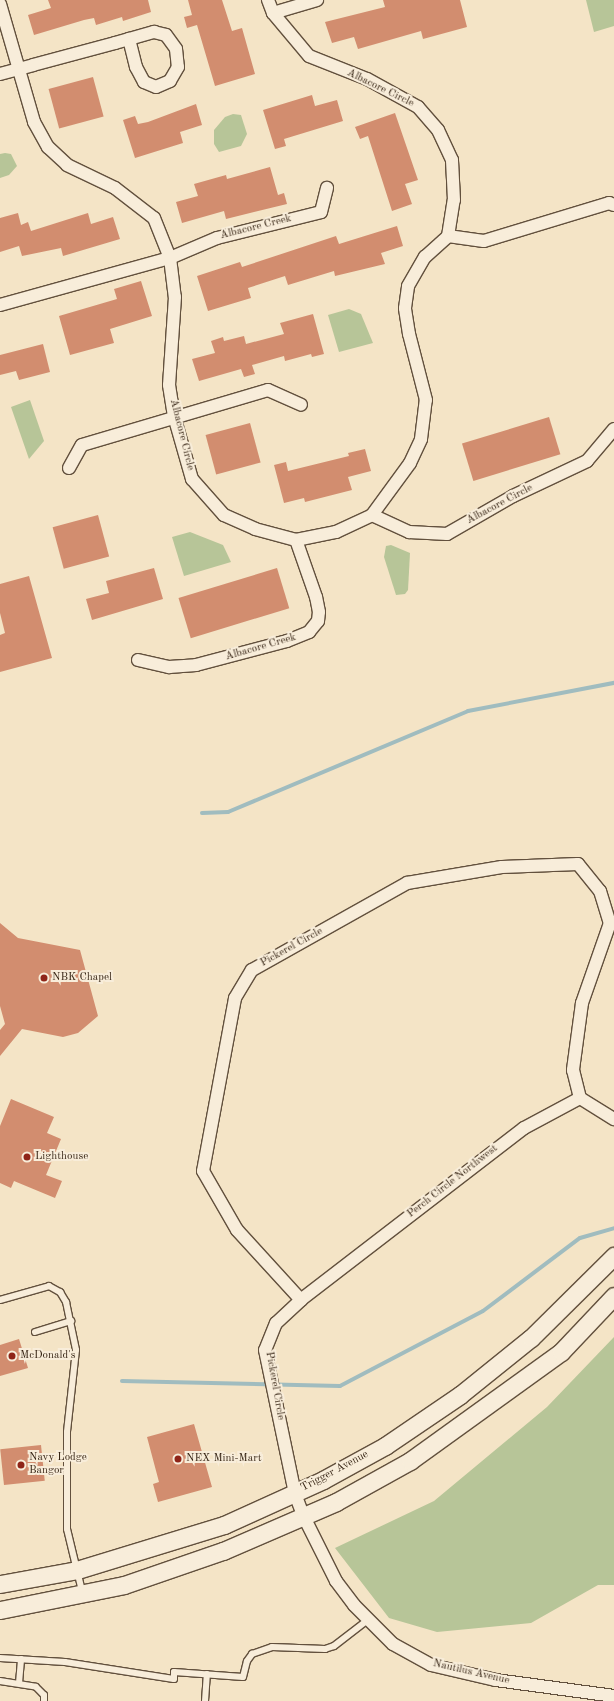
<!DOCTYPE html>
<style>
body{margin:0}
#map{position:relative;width:614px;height:1701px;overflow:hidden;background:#f4e4c6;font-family:"Old Standard TT",serif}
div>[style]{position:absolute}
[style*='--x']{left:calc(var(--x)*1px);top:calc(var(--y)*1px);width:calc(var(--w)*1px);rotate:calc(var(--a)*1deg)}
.green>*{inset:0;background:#b7c598}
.stream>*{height:4px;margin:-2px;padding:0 2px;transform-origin:2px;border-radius:2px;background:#a0bcbf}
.building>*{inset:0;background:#d28d6f;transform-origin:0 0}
.roads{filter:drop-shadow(1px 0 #62503d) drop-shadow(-1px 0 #62503d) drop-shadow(0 1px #62503d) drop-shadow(0 -1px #62503d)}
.service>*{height:6px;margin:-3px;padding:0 3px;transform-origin:3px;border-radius:3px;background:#f8edda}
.minor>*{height:12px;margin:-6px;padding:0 6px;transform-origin:6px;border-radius:6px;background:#f8edda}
.secondary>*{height:17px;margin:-8.5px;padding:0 8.5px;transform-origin:8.5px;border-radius:8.5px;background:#f8edda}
.dots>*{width:11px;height:11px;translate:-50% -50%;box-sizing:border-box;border:2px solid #f8edda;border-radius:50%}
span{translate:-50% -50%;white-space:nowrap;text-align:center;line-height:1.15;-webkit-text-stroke:4px #f8edda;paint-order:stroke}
.street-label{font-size:11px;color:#311f0f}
.poi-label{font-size:11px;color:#311f0f}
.left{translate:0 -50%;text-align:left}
</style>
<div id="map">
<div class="green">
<div style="clip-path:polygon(586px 0,614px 0,614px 26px,594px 32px)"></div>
<div style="clip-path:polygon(233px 114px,241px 115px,247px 134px,241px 146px,219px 152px,214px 144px,214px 130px,225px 117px)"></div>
<div style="clip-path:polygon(5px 153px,11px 154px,17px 166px,9px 175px,0 178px,0 154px)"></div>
<div style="clip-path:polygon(349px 309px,361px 314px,373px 343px,339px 352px,328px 315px)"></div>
<div style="clip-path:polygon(30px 400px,44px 441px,29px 459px,11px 407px)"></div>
<div style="clip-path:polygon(190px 532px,223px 545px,231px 562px,184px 576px,172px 537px)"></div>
<div style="clip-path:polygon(391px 545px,410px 553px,408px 590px,405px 594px,396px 595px,384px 557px,386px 546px)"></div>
<div style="clip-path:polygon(614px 1337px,614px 1585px,598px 1585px,531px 1623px,437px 1632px,389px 1618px,335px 1548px,434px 1501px,547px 1407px)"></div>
</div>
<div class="stream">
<div style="--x:202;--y:813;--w:26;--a:-2"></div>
<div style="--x:228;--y:812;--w:260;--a:-22.8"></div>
<div style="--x:468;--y:711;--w:149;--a:-10.9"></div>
<div style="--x:122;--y:1381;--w:218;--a:1.3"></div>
<div style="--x:340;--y:1386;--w:161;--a:-27.7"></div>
<div style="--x:483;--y:1311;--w:121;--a:-37"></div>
<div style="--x:580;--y:1238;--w:35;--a:-16"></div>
</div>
<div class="building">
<div style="clip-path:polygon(48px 0,148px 0,151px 12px,123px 21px,122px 17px,96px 25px,94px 18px,84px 20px,34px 35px,28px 15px,51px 8px)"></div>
<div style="clip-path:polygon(188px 0,222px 0,232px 31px,242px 28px,255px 74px,215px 86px,197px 25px,187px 28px,184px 17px,192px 15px)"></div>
<div style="clip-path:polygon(383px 0,460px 0,467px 27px,423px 39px,421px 31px,358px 49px,354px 37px,332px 43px,325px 22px,385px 7px)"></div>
<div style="left:93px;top:77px;width:41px;height:46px;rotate:75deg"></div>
<div style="clip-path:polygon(312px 95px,315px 106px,337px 100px,343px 121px,284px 139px,286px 146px,275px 149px,263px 110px)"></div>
<div style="clip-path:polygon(196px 104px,202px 125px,180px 132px,183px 143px,135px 158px,123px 120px,135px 116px,138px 124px,148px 122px)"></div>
<div style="clip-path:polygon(395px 113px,418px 180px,405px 184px,412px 204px,392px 211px,368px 136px,360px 139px,355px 127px)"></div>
<div style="clip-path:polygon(270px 167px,278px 195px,284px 193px,287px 204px,226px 219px,224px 211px,182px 223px,176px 202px,198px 196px,194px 184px,226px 175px,227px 179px)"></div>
<div style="clip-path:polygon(18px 213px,21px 225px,28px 222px,31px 231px,88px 213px,91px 224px,113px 217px,120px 239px,63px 256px,61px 248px,22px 256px,19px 246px,0 252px,0 218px)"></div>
<div style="clip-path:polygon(397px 226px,403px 246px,381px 253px,385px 264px,335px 276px,334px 271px,288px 285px,285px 276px,248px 288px,251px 298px,208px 311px,197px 276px,240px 262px,242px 267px,336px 236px,339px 244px)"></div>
<div style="clip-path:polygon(141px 281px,152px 316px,110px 329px,114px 343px,70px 355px,59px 316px,117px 299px,114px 289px)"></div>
<div style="clip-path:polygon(313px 314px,324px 354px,312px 357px,311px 354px,285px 361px,284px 356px,252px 365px,255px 374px,244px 377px,241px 369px,199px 381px,192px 359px,215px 353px,211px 341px,223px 337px,224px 341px,244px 336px,246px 344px,284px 334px,280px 323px)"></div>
<div style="clip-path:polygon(43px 344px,50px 372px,19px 380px,16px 371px,0 375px,0 355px)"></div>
<div style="left:549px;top:417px;width:39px;height:91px;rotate:73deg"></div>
<div style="left:250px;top:423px;width:41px;height:46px;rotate:75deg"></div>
<div style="clip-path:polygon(365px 449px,371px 471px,348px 477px,352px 490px,305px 502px,304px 498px,284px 503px,274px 465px,286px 462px,288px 471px,349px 456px,348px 453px)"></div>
<div style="left:98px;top:515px;width:43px;height:47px;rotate:75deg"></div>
<div style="clip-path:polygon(154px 568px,163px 599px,92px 620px,86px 599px,109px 593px,106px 581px)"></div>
<div style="left:277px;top:568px;width:42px;height:103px;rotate:73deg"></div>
<div style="clip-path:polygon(29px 576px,52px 658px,0 672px,0 635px,5px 633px,0 613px,0 584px)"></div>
<div style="clip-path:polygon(0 923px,18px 938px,80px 950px,98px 1016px,78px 1033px,63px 1037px,22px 1029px,0 1056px,0 1030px,5px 1024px,0 1006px)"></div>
<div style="clip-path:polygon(11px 1099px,54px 1117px,47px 1133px,61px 1139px,46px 1175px,62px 1181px,55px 1198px,14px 1181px,11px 1188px,0 1183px,0 1126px)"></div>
<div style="clip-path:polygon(19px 1339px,28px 1368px,0 1376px,0 1345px)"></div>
<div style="clip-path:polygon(194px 1424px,212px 1487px,158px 1502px,153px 1484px,159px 1482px,147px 1437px)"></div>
<div style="left:41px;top:1445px;width:36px;height:41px;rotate:84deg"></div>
</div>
<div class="roads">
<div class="service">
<div style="--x:0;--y:1300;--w:51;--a:-15.9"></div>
<div style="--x:49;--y:1286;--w:13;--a:29"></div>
<div style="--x:60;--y:1292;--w:12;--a:59"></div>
<div style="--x:66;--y:1302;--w:49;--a:78.2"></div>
<div style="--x:76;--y:1350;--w:82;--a:96.3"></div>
<div style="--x:67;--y:1432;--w:97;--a:90"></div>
<div style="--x:67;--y:1529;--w:64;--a:76.4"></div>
<div style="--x:35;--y:1332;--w:38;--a:-17"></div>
<div style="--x:0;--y:1658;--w:65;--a:3.5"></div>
<div style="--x:65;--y:1662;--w:110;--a:8.9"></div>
<div style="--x:174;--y:1679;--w:7;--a:-90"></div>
<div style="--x:174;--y:1672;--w:69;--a:4.1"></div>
<div style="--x:243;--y:1677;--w:16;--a:-76"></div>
<div style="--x:247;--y:1661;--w:9;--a:-54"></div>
<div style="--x:252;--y:1654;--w:21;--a:-19"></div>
<div style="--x:272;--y:1647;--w:53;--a:2.2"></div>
<div style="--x:325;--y:1649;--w:9;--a:-18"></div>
<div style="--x:334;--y:1646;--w:44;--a:-37.6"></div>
<div style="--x:0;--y:1681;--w:36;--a:9"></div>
<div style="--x:36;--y:1687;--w:11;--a:45"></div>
<div style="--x:44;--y:1695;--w:6;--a:90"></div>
<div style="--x:19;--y:1683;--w:24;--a:-85"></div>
<div style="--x:205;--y:1701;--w:27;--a:-86"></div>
</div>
<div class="minor">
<div style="--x:0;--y:4;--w:123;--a:73.9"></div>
<div style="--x:34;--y:122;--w:29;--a:61"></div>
<div style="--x:48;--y:147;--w:26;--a:43"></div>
<div style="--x:67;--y:165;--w:53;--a:25.6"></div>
<div style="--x:115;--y:188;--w:49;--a:37.6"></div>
<div style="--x:154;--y:218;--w:43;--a:68.2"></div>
<div style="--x:170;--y:258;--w:39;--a:83"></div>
<div style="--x:175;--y:297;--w:88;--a:93.9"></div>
<div style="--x:169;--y:385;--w:31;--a:81"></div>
<div style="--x:174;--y:416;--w:66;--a:74.1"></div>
<div style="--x:192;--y:479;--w:48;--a:48.4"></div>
<div style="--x:224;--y:515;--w:34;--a:24"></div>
<div style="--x:255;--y:529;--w:42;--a:15"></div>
<div style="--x:296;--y:540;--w:41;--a:-11.3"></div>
<div style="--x:336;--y:532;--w:40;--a:-25"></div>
<div style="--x:372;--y:515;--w:64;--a:-53.8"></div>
<div style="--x:410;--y:463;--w:26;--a:-65"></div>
<div style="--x:421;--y:439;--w:39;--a:-83"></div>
<div style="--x:426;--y:400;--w:68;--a:-104.4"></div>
<div style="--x:409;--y:334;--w:26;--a:-99"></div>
<div style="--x:405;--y:308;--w:22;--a:-82"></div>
<div style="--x:408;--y:286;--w:34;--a:-60"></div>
<div style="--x:425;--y:257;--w:31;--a:-42"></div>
<div style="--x:448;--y:236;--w:36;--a:-81"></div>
<div style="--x:454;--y:200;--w:40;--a:-92.9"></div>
<div style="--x:452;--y:160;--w:33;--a:-115"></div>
<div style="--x:438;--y:130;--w:30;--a:-131"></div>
<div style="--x:418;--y:107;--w:58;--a:-151.2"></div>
<div style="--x:367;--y:79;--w:62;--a:-158.4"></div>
<div style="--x:309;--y:56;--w:56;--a:-129.9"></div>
<div style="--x:273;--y:13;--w:14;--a:-111"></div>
<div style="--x:273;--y:13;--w:46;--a:-16.5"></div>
<div style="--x:0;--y:74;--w:34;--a:-15"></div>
<div style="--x:33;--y:65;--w:85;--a:-15"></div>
<div style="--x:115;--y:43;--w:41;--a:-15.8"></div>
<div style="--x:154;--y:32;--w:12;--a:14"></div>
<div style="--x:166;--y:35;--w:17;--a:54"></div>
<div style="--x:176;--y:49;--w:18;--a:84"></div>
<div style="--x:178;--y:67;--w:16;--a:120"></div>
<div style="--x:170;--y:81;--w:15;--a:157"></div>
<div style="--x:156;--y:87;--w:13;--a:-157"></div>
<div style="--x:144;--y:82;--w:17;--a:-118"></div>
<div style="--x:136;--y:67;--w:29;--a:-104"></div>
<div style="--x:448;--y:236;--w:36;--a:8"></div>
<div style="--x:484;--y:241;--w:131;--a:-16.9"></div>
<div style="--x:609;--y:203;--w:5;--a:22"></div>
<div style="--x:0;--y:305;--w:176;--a:-15.5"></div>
<div style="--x:170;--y:258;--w:51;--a:-23.1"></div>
<div style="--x:217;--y:238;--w:107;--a:-14"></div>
<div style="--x:321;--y:212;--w:25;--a:-76"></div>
<div style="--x:69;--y:468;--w:26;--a:-61"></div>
<div style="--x:82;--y:445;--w:194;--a:-16.5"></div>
<div style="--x:268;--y:390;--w:36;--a:24"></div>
<div style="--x:372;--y:515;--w:41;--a:24.7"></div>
<div style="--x:409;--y:532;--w:38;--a:3"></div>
<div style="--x:447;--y:534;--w:76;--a:-29.9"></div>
<div style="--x:513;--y:496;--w:82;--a:-25.3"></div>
<div style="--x:587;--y:461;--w:42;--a:-49.8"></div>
<div style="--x:138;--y:660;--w:32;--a:13"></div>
<div style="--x:169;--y:667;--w:27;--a:-4"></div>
<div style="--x:196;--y:665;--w:94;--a:-14.8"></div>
<div style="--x:287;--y:641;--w:24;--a:-22"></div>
<div style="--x:309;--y:632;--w:14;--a:-51"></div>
<div style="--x:318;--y:621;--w:9;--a:-84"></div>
<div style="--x:319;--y:612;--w:15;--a:-101"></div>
<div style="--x:316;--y:597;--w:60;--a:-109.3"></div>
<div style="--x:580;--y:1098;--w:64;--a:151.8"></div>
<div style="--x:524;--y:1128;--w:282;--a:142.4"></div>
<div style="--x:301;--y:1300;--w:34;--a:137"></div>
<div style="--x:276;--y:1323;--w:29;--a:112"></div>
<div style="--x:265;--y:1350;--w:147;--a:78.2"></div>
<div style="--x:295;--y:1494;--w:25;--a:69"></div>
<div style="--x:304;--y:1517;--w:72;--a:63.4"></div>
<div style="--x:336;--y:1581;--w:30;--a:53"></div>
<div style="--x:354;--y:1605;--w:55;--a:45"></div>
<div style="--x:393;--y:1644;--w:43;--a:28.9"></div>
<div style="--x:431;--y:1665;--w:67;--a:13"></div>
<div style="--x:496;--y:1680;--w:119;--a:7.7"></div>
<div style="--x:580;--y:1098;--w:40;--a:32"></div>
<div style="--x:301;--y:1300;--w:95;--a:-132.4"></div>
<div style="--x:237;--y:1230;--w:68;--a:-120"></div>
<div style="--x:203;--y:1171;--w:176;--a:-79.5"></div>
<div style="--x:235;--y:998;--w:33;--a:-59"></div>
<div style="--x:252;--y:970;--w:178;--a:-29.3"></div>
<div style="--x:407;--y:883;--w:96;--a:-9.6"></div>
<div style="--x:502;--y:867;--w:76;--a:-2.3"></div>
<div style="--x:578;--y:864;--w:35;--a:51"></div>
<div style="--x:600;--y:891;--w:34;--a:73"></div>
<div style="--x:610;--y:923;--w:85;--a:109.3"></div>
<div style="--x:582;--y:1003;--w:68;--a:97.7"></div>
<div style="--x:573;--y:1070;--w:29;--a:76"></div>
</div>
<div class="secondary">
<div style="--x:0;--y:1584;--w:78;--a:-10.3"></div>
<div style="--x:77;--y:1570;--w:154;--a:-17"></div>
<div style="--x:224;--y:1525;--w:109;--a:-24.4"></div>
<div style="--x:323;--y:1480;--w:71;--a:-28.7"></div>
<div style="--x:385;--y:1446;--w:91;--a:-34.2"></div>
<div style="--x:460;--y:1395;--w:91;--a:-38.8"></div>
<div style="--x:531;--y:1338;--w:117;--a:-44.7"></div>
<div style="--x:0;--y:1610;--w:126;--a:-11.4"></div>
<div style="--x:124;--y:1585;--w:105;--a:-19"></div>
<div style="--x:223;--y:1551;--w:123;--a:-23.4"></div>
<div style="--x:336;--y:1502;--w:85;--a:-29"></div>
<div style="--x:410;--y:1461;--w:186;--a:-35.8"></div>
<div style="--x:561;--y:1352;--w:77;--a:-46.6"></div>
</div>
</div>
<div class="dots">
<div style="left:44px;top:978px;background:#8f2418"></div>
<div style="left:27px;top:1157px;background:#8f2418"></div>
<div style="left:12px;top:1356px;background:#8f2418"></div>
<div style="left:178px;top:1459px;background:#8f2418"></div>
<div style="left:21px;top:1465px;background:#8f2418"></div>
</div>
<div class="street-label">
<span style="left:380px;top:89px;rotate:26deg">Albacore Circle</span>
<span style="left:256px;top:228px;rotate:-14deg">Albacore Creek</span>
<span style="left:181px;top:435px;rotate:76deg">Albacore Circle</span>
<span style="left:500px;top:505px;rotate:-28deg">Albacore Circle</span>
<span style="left:261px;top:648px;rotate:-16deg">Albacore Creek</span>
<span style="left:292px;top:948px;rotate:-29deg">Pickerel Circle</span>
<span style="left:453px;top:1182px;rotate:-38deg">Perch Circle Northwest</span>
<span style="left:274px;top:1386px;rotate:80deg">Pickerel Circle</span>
<span style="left:335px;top:1472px;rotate:-28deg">Trigger Avenue</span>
<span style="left:471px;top:1673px;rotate:13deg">Nautilus Avenue</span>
</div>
<div class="poi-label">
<span class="left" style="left:52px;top:978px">NBK Chapel</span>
<span class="left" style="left:35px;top:1157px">Lighthouse</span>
<span class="left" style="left:20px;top:1356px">McDonald's</span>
<span class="left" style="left:29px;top:1465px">Navy Lodge<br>Bangor</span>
<span class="left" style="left:186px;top:1459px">NEX Mini-Mart</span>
</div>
</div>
